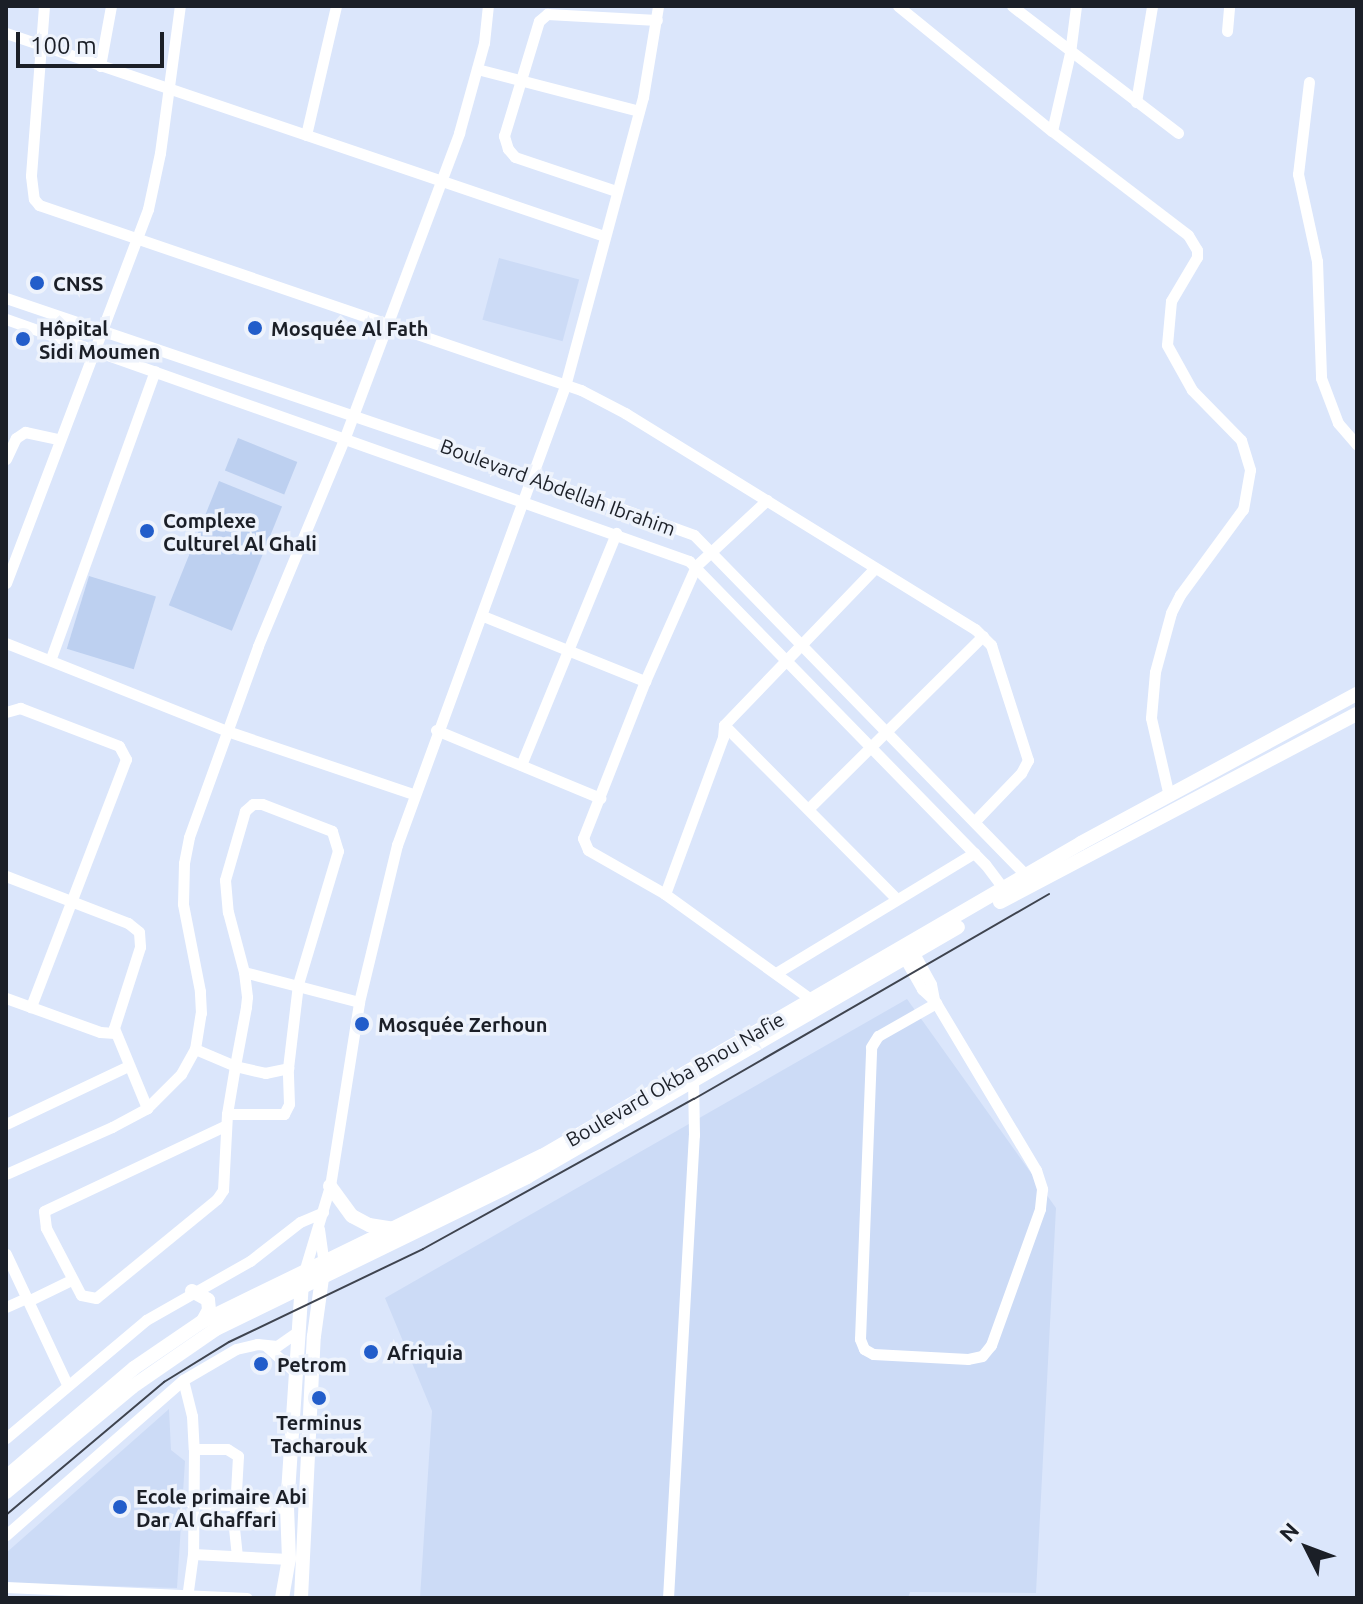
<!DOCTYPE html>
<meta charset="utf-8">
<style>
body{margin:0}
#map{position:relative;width:1363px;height:1604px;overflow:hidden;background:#dbe6fb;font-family:Ubuntu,sans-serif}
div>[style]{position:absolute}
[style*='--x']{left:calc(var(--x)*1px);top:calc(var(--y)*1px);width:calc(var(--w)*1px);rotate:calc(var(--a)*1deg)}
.built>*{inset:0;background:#ccdbf6;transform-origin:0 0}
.green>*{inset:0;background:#bdd0f0;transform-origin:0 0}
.minor>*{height:11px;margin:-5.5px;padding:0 5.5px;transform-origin:5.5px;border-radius:5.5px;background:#fff}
.major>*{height:14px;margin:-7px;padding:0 7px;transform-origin:7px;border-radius:7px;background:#fff}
.tram>*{height:2px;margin:-1px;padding:0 1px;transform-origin:1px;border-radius:1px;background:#3f444f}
.dots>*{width:22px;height:22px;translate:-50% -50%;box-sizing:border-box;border:4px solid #eef3fc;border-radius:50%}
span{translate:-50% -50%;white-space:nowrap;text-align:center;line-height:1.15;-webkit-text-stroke:7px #eef3fc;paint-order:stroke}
.poi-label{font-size:20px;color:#1b1f27;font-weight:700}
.left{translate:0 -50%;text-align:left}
.street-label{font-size:20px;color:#1b1f27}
.frame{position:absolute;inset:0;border:8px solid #1b1f27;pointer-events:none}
.north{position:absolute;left:1267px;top:1508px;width:80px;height:80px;-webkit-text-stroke:6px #eef3fc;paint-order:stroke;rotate:312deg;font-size:22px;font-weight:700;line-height:32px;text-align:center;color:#1b1f27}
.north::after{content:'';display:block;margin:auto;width:28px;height:36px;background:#1b1f27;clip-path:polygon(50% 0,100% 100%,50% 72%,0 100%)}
.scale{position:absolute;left:16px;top:32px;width:148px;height:36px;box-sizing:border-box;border:4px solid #1b1f27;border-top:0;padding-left:10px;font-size:24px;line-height:28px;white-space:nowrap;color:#1b1f27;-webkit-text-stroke:6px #eef3fc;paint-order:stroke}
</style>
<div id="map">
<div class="built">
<div style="left:499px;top:258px;width:83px;height:64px;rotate:15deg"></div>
<div style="clip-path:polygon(907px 999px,1056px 1208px,1036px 1593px,910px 1592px,908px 1598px,420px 1598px,432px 1411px,385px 1298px)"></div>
<div style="clip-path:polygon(169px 1409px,171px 1450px,185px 1461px,177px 1588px,6px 1583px,6px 1553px)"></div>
</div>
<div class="green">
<div style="left:238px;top:438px;width:64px;height:35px;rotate:22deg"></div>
<div style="left:219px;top:481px;width:68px;height:134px;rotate:22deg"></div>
<div style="left:89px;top:576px;width:70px;height:76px;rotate:17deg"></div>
</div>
<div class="minor">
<div style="--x:44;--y:6;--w:170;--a:94.4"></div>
<div style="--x:31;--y:176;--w:23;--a:83"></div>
<div style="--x:34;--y:199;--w:8;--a:50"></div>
<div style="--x:39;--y:205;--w:573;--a:18.85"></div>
<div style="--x:581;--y:390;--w:50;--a:27.6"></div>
<div style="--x:625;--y:413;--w:411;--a:31.7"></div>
<div style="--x:975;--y:629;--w:23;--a:45"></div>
<div style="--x:991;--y:645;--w:121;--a:72.2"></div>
<div style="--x:1028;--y:760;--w:15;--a:118"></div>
<div style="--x:1021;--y:773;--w:66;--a:133.8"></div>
<div style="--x:898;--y:6;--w:198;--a:39.1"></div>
<div style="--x:1052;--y:131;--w:171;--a:37.4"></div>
<div style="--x:1188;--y:235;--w:17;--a:59"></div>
<div style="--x:1197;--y:250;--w:7;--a:90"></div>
<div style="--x:1197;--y:257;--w:51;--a:120.6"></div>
<div style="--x:1171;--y:301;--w:44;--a:95.2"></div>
<div style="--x:1167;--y:345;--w:51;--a:60.9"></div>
<div style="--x:1192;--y:390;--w:70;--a:45.6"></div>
<div style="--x:1241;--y:440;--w:31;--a:73"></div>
<div style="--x:1250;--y:470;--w:40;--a:100"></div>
<div style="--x:1243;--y:509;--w:107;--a:126.2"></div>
<div style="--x:1180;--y:595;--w:20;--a:117"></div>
<div style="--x:1171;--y:613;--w:61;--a:105.2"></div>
<div style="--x:1155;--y:672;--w:46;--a:95"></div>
<div style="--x:1151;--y:718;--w:80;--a:77"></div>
<div style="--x:1012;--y:6;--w:209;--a:37.4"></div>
<div style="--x:1227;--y:31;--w:25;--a:-85"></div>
<div style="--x:6;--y:33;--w:632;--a:18.75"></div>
<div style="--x:100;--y:66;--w:61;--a:-79.6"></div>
<div style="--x:477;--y:69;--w:167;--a:14.5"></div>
<div style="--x:1309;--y:82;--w:93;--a:96.8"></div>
<div style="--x:1298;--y:174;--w:89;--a:77.7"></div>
<div style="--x:1317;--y:261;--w:117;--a:88"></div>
<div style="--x:1321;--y:378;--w:48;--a:69.3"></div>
<div style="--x:1338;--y:423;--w:29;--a:49"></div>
<div style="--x:1136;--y:102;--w:97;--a:-80.5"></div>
<div style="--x:1052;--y:131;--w:80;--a:-77"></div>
<div style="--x:1070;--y:53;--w:47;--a:-82.7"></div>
<div style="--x:306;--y:135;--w:132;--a:-76.9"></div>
<div style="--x:616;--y:191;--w:107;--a:-161.4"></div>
<div style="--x:515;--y:157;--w:11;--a:-131"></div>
<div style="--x:508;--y:149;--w:14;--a:-107"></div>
<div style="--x:504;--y:136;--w:120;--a:-73.1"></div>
<div style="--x:539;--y:21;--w:11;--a:-41"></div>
<div style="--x:547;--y:14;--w:110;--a:3.1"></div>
<div style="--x:6;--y:298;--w:558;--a:18.73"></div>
<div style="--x:534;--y:477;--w:170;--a:19.9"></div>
<div style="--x:694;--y:535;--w:482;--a:45.7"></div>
<div style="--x:6;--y:319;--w:725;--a:19.51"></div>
<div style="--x:689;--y:561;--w:424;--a:45.7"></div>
<div style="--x:985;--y:864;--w:35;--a:53"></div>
<div style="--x:6;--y:459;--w:23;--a:-65"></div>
<div style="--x:16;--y:438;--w:11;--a:-34"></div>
<div style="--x:25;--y:432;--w:35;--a:12"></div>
<div style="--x:767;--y:500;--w:97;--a:137.1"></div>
<div style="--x:696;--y:566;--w:126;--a:113.9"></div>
<div style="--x:645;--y:681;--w:169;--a:111.5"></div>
<div style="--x:583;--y:838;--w:13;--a:67"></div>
<div style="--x:588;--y:850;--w:89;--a:29.7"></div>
<div style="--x:665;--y:894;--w:181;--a:35.8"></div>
<div style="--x:6;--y:583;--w:400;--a:-69.2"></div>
<div style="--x:148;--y:209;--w:57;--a:-77.9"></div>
<div style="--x:160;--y:153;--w:148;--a:-82.3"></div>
<div style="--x:483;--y:616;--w:175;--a:21.9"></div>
<div style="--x:6;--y:643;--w:238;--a:21.7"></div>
<div style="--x:227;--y:731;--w:196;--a:18.7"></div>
<div style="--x:51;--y:658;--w:305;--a:-70.1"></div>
<div style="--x:6;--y:712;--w:15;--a:-16"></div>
<div style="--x:20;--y:708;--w:106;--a:21"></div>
<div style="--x:119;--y:746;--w:15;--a:62"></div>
<div style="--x:126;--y:759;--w:266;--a:111"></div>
<div style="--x:724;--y:725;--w:245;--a:45.2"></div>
<div style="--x:436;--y:730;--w:178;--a:22.5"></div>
<div style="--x:521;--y:765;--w:251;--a:-67.7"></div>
<div style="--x:808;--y:809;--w:246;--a:-44.7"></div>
<div style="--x:6;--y:876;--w:131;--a:21.1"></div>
<div style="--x:128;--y:923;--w:14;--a:39"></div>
<div style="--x:139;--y:932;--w:15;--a:86"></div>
<div style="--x:140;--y:947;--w:85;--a:107.8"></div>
<div style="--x:114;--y:1028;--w:87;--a:67.6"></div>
<div style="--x:665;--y:894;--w:167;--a:-69.7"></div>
<div style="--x:723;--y:737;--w:12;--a:-85"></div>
<div style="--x:724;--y:725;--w:218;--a:-46.1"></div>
<div style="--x:910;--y:946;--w:43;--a:61.1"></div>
<div style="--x:931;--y:984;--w:16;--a:79"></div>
<div style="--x:901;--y:952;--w:43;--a:60.4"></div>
<div style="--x:922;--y:989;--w:16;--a:43"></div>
<div style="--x:934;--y:1000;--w:4;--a:56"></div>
<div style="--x:936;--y:1003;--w:195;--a:59.1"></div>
<div style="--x:1036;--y:1170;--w:20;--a:72"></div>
<div style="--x:1042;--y:1189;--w:20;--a:96"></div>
<div style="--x:1040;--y:1209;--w:145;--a:109.8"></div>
<div style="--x:991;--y:1345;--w:14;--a:129"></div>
<div style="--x:982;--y:1356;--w:14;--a:168"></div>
<div style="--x:968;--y:1359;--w:95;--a:-177"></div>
<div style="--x:873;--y:1354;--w:10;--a:-151"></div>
<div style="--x:864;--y:1349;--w:11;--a:-112"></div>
<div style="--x:860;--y:1339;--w:292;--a:-87.8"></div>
<div style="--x:871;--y:1047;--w:13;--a:-58"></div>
<div style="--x:878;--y:1036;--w:67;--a:-29.6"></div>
<div style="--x:244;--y:972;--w:119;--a:14.6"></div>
<div style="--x:776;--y:973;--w:232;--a:-31.2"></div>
<div style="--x:6;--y:998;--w:100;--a:19.9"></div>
<div style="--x:100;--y:1032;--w:15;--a:4"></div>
<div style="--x:195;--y:1049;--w:43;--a:23"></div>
<div style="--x:235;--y:1066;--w:31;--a:13"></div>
<div style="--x:265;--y:1073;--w:24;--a:-12"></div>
<div style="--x:288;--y:1068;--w:85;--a:-83.2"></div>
<div style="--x:298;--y:984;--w:139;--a:-73.3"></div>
<div style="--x:338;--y:851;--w:21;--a:-107"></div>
<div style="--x:332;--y:831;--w:75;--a:-158.9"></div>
<div style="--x:262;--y:804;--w:9;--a:180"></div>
<div style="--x:253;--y:804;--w:11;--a:139"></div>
<div style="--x:245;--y:811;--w:72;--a:106.2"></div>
<div style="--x:225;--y:880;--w:32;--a:85"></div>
<div style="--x:228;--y:912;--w:62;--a:75.1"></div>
<div style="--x:244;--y:972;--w:25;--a:83"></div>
<div style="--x:247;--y:997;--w:10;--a:96"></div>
<div style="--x:246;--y:1007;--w:60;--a:100.6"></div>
<div style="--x:235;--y:1066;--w:49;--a:99.5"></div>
<div style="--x:227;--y:1114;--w:76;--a:93"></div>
<div style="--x:223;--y:1190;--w:11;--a:124"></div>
<div style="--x:217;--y:1199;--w:156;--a:140.7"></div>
<div style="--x:96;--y:1298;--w:15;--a:-169"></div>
<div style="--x:81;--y:1295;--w:76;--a:-117.6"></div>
<div style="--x:46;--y:1228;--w:17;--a:-97"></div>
<div style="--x:44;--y:1211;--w:200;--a:-25.2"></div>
<div style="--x:227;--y:1114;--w:57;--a:0"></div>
<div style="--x:284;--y:1114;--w:11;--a:-63"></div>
<div style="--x:289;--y:1104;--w:36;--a:-92"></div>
<div style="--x:6;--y:1124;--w:135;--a:-25.4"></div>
<div style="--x:6;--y:1174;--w:116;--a:-23.9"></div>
<div style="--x:112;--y:1127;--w:40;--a:-28"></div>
<div style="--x:147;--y:1108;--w:48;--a:-45"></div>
<div style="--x:181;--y:1074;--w:29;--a:-61"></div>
<div style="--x:195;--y:1049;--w:36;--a:-81"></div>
<div style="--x:201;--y:1013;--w:22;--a:-93"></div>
<div style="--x:200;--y:991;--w:89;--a:-101.1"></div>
<div style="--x:183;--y:904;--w:41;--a:-88.6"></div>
<div style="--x:184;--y:863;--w:26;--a:-79"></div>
<div style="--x:189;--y:837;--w:203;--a:-70.1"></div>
<div style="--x:258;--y:646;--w:226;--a:-67.4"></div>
<div style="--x:345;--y:437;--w:325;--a:-69.4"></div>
<div style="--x:459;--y:133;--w:93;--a:-74.5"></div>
<div style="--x:484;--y:43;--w:37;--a:-84"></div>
<div style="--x:319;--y:1229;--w:34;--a:82"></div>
<div style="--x:6;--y:1254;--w:144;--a:64.9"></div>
<div style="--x:304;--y:1272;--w:90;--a:-73.2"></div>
<div style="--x:330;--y:1186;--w:186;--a:-81"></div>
<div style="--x:359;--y:1002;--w:162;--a:-76.4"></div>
<div style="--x:397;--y:845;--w:489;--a:-69.9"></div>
<div style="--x:565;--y:386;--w:299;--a:-74.9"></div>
<div style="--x:643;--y:97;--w:92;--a:-80.6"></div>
<div style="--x:28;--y:1301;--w:48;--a:-26"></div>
<div style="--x:6;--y:1307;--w:22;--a:-24"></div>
<div style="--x:265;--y:1345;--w:39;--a:42"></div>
<div style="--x:183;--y:1380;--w:37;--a:76"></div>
<div style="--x:192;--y:1416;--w:33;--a:87"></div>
<div style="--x:194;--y:1449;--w:105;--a:90.5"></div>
<div style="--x:193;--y:1554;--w:44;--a:97.8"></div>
<div style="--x:6;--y:1438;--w:183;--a:-40.1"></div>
<div style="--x:146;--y:1320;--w:120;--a:-29.6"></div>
<div style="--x:250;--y:1261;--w:63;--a:-38"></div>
<div style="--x:300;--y:1222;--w:25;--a:-23"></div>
<div style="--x:194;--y:1449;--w:33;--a:0"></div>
<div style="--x:227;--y:1449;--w:13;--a:32"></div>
<div style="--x:238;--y:1456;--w:72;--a:93.2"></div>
<div style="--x:234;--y:1528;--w:28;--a:84"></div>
<div style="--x:191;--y:1503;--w:96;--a:3"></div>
<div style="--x:6;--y:1535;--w:235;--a:-41.2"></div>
<div style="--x:183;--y:1380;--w:61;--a:-30.3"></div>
<div style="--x:236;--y:1349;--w:22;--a:-13"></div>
<div style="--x:257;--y:1344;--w:20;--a:6"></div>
<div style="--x:277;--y:1346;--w:24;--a:-35"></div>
<div style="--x:193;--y:1554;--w:96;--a:3"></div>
<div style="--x:6;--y:1587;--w:241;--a:2.6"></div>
<div style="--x:668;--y:1598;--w:464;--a:-86.8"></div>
<div style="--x:694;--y:1135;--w:60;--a:-91"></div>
</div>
<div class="major">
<div style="--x:1000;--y:902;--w:403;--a:-27.8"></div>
<div style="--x:330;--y:1186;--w:37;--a:54"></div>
<div style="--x:352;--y:1216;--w:19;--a:28"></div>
<div style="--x:369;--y:1225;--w:24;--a:9"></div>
<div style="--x:192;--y:1291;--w:18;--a:29"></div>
<div style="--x:208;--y:1300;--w:10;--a:84"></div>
<div style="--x:209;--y:1310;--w:13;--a:119"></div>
<div style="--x:6;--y:1477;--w:168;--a:-40.4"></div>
<div style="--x:134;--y:1368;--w:83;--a:-34.3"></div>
<div style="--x:203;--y:1321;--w:377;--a:-26"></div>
<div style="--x:542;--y:1156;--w:623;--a:-30.14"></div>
<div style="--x:1081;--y:843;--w:314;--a:-28.4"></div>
<div style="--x:6;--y:1492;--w:164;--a:-39.8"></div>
<div style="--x:132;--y:1387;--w:102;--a:-34.6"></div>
<div style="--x:216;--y:1329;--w:346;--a:-26"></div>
<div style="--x:527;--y:1177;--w:498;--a:-30.1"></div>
<div style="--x:282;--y:1598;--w:40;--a:-80"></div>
<div style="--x:289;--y:1559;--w:51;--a:-92.2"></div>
<div style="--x:287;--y:1508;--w:228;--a:-86.2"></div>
<div style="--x:301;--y:1598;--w:262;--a:-87.2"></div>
<div style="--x:314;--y:1336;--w:66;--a:-82.1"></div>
</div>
<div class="tram">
<div style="--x:6;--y:1515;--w:207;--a:-40.1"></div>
<div style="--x:164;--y:1382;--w:76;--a:-31.6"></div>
<div style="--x:229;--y:1342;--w:215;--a:-25.6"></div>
<div style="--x:423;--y:1249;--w:310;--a:-29"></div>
<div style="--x:694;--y:1099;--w:410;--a:-30"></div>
</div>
<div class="dots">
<div style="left:37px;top:283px;background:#225dca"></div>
<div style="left:255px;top:328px;background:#225dca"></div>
<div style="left:23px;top:339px;background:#225dca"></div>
<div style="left:147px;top:531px;background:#225dca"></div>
<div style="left:362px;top:1024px;background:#225dca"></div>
<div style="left:371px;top:1352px;background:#225dca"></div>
<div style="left:261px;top:1364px;background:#225dca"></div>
<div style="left:319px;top:1398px;background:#225dca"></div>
<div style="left:120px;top:1507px;background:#225dca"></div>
</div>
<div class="poi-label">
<span class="left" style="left:53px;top:283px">CNSS</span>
<span class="left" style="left:39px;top:340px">Hôpital<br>Sidi Moumen</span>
<span class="left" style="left:271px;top:328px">Mosquée Al Fath</span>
<span class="left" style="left:163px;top:532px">Complexe<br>Culturel Al Ghali</span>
<span class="left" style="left:378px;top:1024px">Mosquée Zerhoun</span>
<span class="left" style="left:387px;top:1352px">Afriquia</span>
<span class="left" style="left:277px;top:1364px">Petrom</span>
<span style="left:319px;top:1434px">Terminus<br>Tacharouk</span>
<span class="left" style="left:136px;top:1508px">Ecole primaire Abi<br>Dar Al Ghaffari</span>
</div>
<div class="street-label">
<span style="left:558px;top:487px;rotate:20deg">Boulevard Abdellah Ibrahim</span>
<span style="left:675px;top:1079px;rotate:-30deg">Boulevard Okba Bnou Nafie</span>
</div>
<div class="frame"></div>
<div class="north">N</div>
<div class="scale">100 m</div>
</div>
